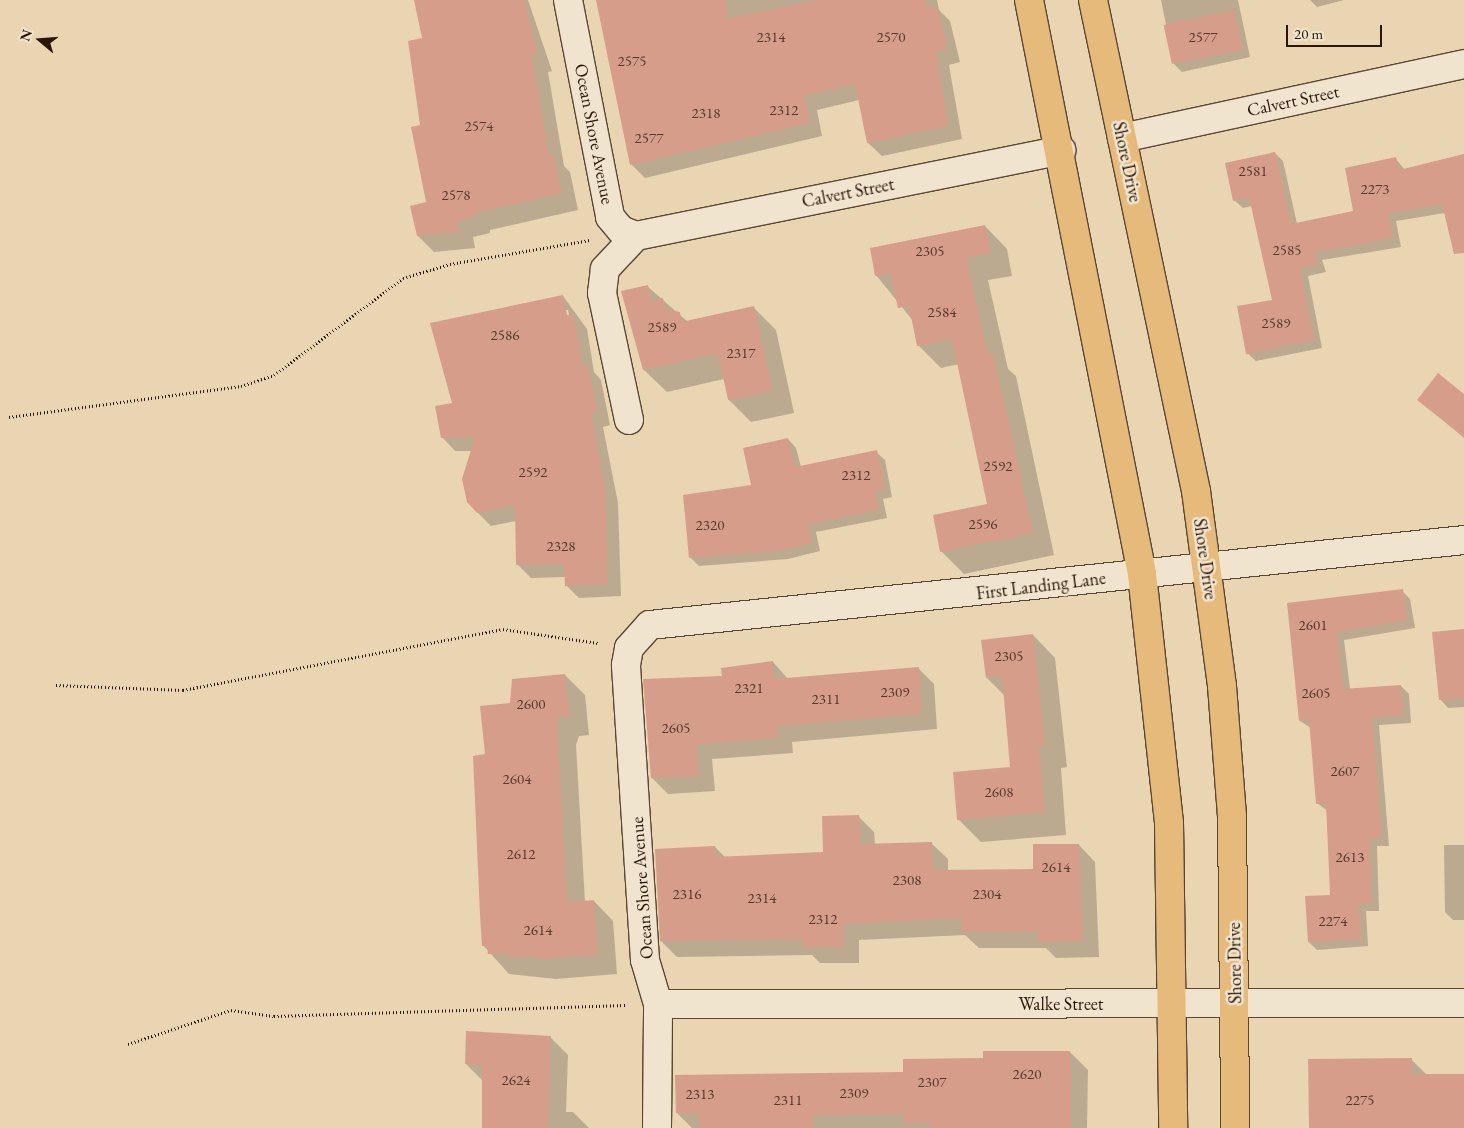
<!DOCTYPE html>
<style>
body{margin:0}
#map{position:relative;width:1464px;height:1128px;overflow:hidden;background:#ead5b3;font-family:"EB Garamond",serif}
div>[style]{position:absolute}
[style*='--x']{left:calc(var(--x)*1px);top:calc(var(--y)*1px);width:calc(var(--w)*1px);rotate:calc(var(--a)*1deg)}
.shadow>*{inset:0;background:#0003}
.building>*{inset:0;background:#d69d8b;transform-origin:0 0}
.path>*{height:3px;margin-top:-1.5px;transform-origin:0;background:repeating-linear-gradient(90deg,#291609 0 1px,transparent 0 3.5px)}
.roads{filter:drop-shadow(1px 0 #594634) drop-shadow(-1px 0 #594634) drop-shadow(0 1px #594634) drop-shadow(0 -1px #594634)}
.minor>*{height:28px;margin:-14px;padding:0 14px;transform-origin:14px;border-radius:14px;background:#f1e4ce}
.highway>*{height:28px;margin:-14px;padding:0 14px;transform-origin:14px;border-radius:14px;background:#e5ba7a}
span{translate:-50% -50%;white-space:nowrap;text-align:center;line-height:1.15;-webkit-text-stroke:5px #f1e4ce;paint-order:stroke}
.number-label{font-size:15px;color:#54382a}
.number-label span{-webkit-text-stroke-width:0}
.street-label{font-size:18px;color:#291609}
.north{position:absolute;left:15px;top:15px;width:50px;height:50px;-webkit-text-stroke:4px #f1e4ce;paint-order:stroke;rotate:288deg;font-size:14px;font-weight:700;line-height:20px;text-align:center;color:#291609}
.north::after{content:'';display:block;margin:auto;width:18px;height:22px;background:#291609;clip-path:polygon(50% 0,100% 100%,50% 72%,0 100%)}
.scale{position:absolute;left:1286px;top:25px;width:96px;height:22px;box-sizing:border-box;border:2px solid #291609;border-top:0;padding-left:6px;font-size:15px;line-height:18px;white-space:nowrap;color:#291609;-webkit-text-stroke:4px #f1e4ce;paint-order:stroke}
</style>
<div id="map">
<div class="shadow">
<div style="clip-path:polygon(415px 0,528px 0,552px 71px,548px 72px,564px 166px,570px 172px,578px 210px,490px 230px,490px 233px,473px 237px,475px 248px,434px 252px,418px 236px,428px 203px,422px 126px,424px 39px)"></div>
<div style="clip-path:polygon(597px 0,937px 0,939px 10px,950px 21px,960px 62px,949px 65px,962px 139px,882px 156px,868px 143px,859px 100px,817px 110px,822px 136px,645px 178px,631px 164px)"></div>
<div style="clip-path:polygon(1161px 0,1238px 0,1250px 57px,1182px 72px,1174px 64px)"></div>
<div style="clip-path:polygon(1310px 0,1344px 0,1317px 7px)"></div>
<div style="clip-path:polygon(1275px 153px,1283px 161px,1297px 224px,1354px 212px,1396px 159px,1405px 170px,1464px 156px,1464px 242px,1445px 213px,1396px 221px,1401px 247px,1322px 260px,1326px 272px,1308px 276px,1322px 348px,1256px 361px,1247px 353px,1273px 301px,1252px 206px,1243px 208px,1234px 200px)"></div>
<div style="clip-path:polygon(985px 226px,1007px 249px,1012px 276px,988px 280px,1008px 369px,1016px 376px,1054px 555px,964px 574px,941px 551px,989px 505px,959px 364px,941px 368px,918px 345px,914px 322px,876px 275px)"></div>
<div style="clip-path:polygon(647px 286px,688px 322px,754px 308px,776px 330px,794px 413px,751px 422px,729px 400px,724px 379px,667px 392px,644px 370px)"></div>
<div style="clip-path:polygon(evenodd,563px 296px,587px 329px,594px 372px,601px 380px,610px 425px,603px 427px,618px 503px,621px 596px,579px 598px,566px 585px,565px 577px,531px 578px,518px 565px,516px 521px,491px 526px,479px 514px,521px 503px,479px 514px,469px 502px,472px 451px,455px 451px,442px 437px,453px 404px,563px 296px,565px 310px,568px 310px,570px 321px,567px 321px,565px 310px)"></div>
<div style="clip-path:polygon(1464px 396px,1464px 438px,1419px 400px)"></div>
<div style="clip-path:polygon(788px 439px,796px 448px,801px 467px,876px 452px,885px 460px,892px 497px,883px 499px,887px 518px,816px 532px,820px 551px,788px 559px,699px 566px,691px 558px)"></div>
<div style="clip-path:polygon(1402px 591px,1410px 599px,1415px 628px,1344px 640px,1350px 689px,1401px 686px,1409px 694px,1411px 723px,1379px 725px,1389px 846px,1377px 846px,1379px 911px,1366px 911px,1368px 946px,1317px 950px,1309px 942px,1331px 896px,1328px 811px,1317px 803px,1311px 728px,1300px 721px,1288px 604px)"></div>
<div style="clip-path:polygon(1464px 631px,1464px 707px,1448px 708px,1440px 699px)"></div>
<div style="clip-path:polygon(1033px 635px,1055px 658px,1067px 767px,1061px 768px,1066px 835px,981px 842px,958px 819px,1012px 768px,1005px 696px,987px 678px)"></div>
<div style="clip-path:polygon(773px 662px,788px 679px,919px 669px,934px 684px,937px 729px,792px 742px,793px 753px,712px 759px,715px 791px,668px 794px,652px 778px,723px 677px)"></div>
<div style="clip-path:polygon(565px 675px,585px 695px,589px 735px,579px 736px,576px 745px,585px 902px,594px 901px,613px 921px,617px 974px,556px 979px,509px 974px,483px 945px,486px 755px,511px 704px)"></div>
<div style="clip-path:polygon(858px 816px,874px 832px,875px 845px,931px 843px,948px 859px,948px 871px,1034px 870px,1079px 845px,1095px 862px,1099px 957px,1056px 958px,1046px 948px,979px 948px,965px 935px,859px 940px,859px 963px,820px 963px,812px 955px,677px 957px,661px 941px,715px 847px,726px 858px,825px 853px)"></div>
<div style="clip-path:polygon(1444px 845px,1464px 845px,1464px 920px,1453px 920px,1445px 912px)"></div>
<div style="clip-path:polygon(551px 1038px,568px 1055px,566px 1112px,573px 1112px,589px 1128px,484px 1128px,483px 1081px,466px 1064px)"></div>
<div style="clip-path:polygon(1070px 1052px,1088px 1070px,1087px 1128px,692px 1128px,677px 1113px,984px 1059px)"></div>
<div style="clip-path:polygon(1411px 1059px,1426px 1074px,1464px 1075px,1464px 1128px,1310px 1128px)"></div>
</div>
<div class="building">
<div style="clip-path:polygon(414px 0,524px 0,537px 54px,532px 55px,549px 155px,553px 154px,562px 193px,474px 213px,474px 217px,457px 221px,459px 232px,417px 236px,410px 206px,426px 202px,411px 127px,420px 125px,408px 41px,422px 38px)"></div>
<div style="clip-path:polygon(596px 0,726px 0,728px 18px,819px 0,926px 0,927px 8px,937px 6px,947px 49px,936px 51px,948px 126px,867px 143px,855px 84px,804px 96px,809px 123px,630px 165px)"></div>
<div style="left:1234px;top:10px;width:40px;height:72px;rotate:78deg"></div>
<div style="clip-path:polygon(1275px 152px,1291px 224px,1353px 211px,1345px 168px,1396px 157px,1399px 170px,1464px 154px,1464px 253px,1454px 254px,1442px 204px,1388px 213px,1393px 238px,1314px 252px,1318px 264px,1300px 268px,1314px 340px,1246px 354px,1237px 306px,1272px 300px,1249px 197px,1233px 201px,1225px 163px)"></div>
<div style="clip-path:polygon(985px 225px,991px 253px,966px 258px,988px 354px,993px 353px,1033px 533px,940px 552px,933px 515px,987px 504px,952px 339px,917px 346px,909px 306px,898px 308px,890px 273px,875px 276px,870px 248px)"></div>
<div style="clip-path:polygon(648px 285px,651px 301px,663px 298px,665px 309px,680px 312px,681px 322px,754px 306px,772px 391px,728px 400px,718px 353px,643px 370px,621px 291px)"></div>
<div style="clip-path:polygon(563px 295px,567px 315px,574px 315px,582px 366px,588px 365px,597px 412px,591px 413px,605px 489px,608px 584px,565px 586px,564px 564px,516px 565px,515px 505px,477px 513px,467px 502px,462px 479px,475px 437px,441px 438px,435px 406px,452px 403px,430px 323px)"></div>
<div style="clip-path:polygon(1438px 373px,1464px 394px,1464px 437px,1417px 400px)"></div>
<div style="clip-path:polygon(788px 438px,795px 467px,877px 450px,885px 489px,875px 491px,879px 510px,808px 524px,812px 543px,779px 551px,689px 558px,683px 495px,751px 485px,743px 448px)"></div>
<div style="clip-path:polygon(1403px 589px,1407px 620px,1337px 632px,1343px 689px,1401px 685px,1403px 715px,1372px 718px,1382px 838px,1370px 839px,1371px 903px,1359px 904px,1361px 939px,1308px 942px,1305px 896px,1330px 895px,1326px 803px,1316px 804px,1309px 719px,1299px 721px,1287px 603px)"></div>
<div style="clip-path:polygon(1464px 629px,1464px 698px,1439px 700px,1432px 632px)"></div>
<div style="clip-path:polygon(1033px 634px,1045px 745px,1039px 746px,1045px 812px,957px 820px,953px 772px,1010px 767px,1002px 676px,986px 678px,981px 640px)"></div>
<div style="clip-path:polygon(773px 661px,774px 679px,919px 667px,922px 714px,777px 726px,778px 738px,697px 744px,699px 776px,651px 778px,643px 679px,722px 676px,721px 668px)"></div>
<div style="clip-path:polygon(565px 674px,569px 716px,559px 716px,557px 725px,567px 902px,594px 900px,598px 955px,535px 959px,535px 956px,509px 957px,509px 953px,488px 954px,487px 946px,482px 946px,480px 915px,473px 756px,485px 754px,480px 706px,510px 703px,512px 679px)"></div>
<div style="clip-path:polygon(859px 815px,860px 844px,932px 842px,933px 870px,1033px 869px,1033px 844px,1079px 844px,1083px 941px,1038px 942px,1038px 932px,961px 932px,961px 918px,843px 924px,843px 947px,802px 947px,802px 939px,660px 941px,655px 849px,715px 846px,716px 857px,823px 852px,822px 816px)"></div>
<div style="clip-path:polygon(466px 1031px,551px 1036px,548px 1128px,482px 1128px,482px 1065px,465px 1064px)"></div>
<div style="clip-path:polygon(983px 1051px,1070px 1051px,1070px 1128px,933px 1128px,933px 1123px,904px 1124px,904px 1114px,813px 1115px,813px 1128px,699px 1128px,699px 1113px,676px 1113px,675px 1075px,903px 1072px,903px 1059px,983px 1058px)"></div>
<div style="clip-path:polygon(1412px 1058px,1412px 1074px,1464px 1074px,1464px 1128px,1309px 1128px,1308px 1059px)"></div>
</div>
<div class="path">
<div style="--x:9;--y:417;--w:234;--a:-7.6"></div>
<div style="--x:241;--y:386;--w:35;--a:-18"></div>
<div style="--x:274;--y:375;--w:161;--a:-36.9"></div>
<div style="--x:403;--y:278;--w:49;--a:-16.6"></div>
<div style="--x:450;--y:264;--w:142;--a:-9.7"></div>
<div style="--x:56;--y:685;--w:127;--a:2.3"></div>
<div style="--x:183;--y:690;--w:326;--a:-10.8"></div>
<div style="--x:503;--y:629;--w:96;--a:8.4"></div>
<div style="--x:128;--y:1044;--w:108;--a:-18.3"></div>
<div style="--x:231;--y:1010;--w:43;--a:7.9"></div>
<div style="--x:274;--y:1016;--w:352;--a:-1.8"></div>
</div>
<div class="roads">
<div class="minor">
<div style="--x:568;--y:0;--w:221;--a:79"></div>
<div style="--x:610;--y:217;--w:17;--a:50"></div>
<div style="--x:621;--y:230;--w:16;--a:22"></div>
<div style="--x:1122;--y:138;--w:350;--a:-12.2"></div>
<div style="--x:636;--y:236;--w:434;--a:-11.4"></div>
<div style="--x:629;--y:420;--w:130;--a:-102"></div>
<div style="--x:602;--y:293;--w:24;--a:-83"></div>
<div style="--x:605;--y:269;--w:45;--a:-46.8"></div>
<div style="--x:658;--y:1004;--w:806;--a:-0.07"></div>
<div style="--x:657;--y:1128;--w:124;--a:-89.5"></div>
<div style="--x:658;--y:1004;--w:46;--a:-106.5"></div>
<div style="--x:645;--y:960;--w:296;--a:-93.7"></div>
<div style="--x:626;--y:665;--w:17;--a:-80"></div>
<div style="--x:629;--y:648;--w:31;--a:-48"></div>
<div style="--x:650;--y:625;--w:818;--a:-5.96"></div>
</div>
<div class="highway">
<div style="--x:1029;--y:0;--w:585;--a:78.86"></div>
<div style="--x:1142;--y:574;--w:250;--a:83.8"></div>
<div style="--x:1169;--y:823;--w:305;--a:89.2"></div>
<div style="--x:1093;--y:0;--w:502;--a:78.15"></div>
<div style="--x:1196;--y:491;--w:197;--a:82.4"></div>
<div style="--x:1222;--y:686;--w:131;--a:85.6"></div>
<div style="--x:1232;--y:817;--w:311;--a:89.4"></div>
</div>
</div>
<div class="number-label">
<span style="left:771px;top:37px">2314</span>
<span style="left:891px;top:37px">2570</span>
<span style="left:1203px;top:37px">2577</span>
<span style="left:632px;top:61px">2575</span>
<span style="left:784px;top:110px">2312</span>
<span style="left:706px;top:113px">2318</span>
<span style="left:479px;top:126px">2574</span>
<span style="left:649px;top:138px">2577</span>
<span style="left:1253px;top:171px">2581</span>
<span style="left:1375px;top:189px">2273</span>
<span style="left:456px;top:195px">2578</span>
<span style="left:1287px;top:250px">2585</span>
<span style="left:930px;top:251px">2305</span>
<span style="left:942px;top:312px">2584</span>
<span style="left:1276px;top:323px">2589</span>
<span style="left:662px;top:327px">2589</span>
<span style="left:505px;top:335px">2586</span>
<span style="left:741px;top:353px">2317</span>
<span style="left:998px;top:466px">2592</span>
<span style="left:533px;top:472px">2592</span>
<span style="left:856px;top:475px">2312</span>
<span style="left:983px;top:524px">2596</span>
<span style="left:710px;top:525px">2320</span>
<span style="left:561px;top:546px">2328</span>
<span style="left:1313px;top:625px">2601</span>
<span style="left:1009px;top:656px">2305</span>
<span style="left:749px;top:688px">2321</span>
<span style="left:895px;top:692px">2309</span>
<span style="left:1316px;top:693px">2605</span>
<span style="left:826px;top:699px">2311</span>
<span style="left:531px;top:704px">2600</span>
<span style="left:676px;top:728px">2605</span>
<span style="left:1345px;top:771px">2607</span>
<span style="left:517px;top:779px">2604</span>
<span style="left:999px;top:792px">2608</span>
<span style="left:521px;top:854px">2612</span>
<span style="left:1350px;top:857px">2613</span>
<span style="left:1056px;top:867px">2614</span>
<span style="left:907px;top:880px">2308</span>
<span style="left:687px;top:894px">2316</span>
<span style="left:987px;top:894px">2304</span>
<span style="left:762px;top:898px">2314</span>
<span style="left:823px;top:919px">2312</span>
<span style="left:1333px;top:921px">2274</span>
<span style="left:538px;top:930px">2614</span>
<span style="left:1027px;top:1074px">2620</span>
<span style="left:516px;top:1080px">2624</span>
<span style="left:932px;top:1082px">2307</span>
<span style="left:854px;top:1093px">2309</span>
<span style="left:700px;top:1094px">2313</span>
<span style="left:788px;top:1100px">2311</span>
<span style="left:1360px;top:1100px">2275</span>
</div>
<div class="street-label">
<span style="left:1293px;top:101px;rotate:-12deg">Calvert Street</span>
<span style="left:594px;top:134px;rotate:79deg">Ocean Shore Avenue</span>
<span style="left:1127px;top:162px;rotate:78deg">Shore Drive</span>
<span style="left:848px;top:193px;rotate:-11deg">Calvert Street</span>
<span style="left:1205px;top:559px;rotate:82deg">Shore Drive</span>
<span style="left:1041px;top:586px;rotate:-7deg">First Landing Lane</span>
<span style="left:642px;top:888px;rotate:-94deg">Ocean Shore Avenue</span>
<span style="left:1235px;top:963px;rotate:-91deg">Shore Drive</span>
<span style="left:1061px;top:1004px">Walke Street</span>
</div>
<div class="north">N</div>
<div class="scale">20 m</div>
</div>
